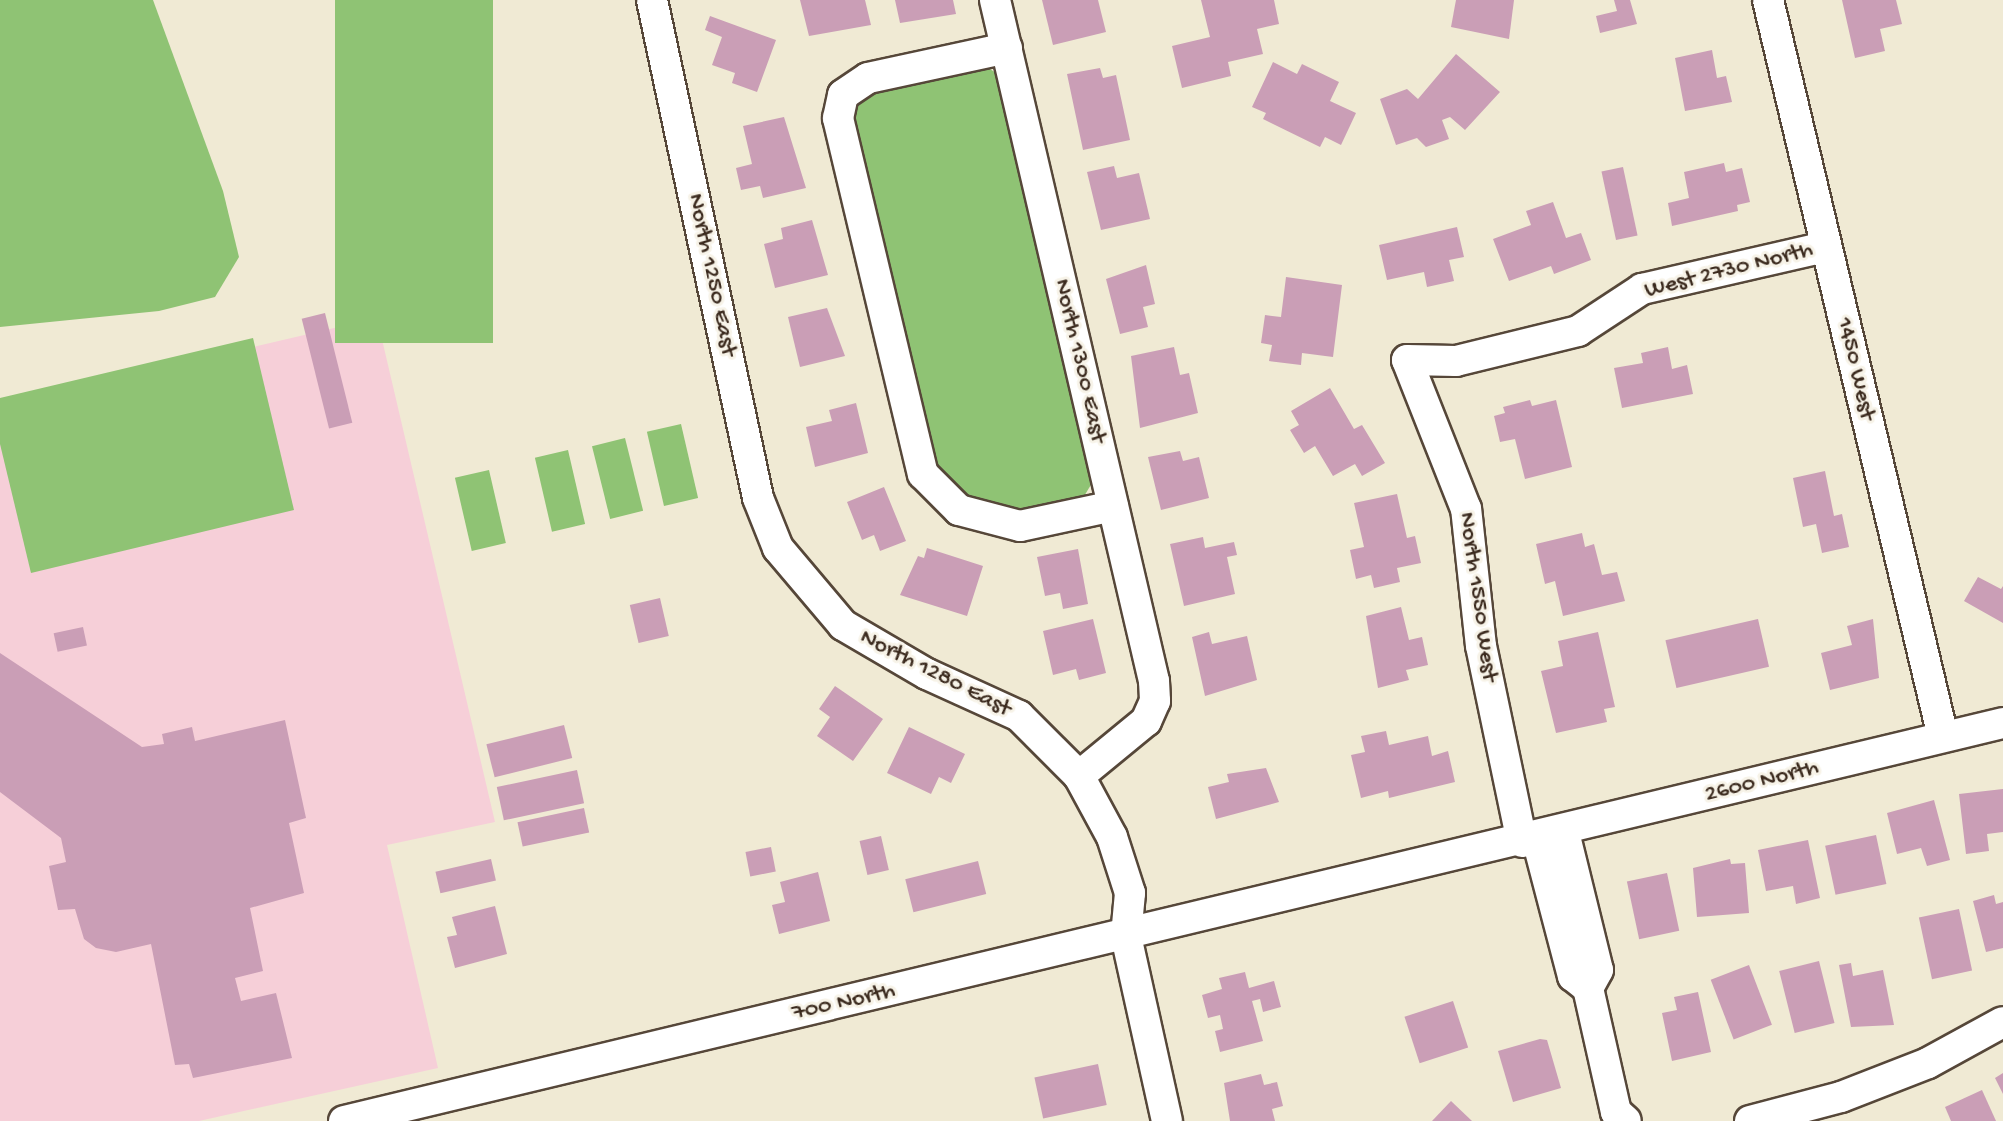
<!DOCTYPE html>
<style>
body{margin:0}
#map{position:relative;width:2003px;height:1121px;overflow:hidden;background:#f0ead4;font-family:"Gochi Hand",sans-serif}
div>[style]{position:absolute}
[style*='--x']{left:calc(var(--x)*1px);top:calc(var(--y)*1px);width:calc(var(--w)*1px);rotate:calc(var(--a)*1deg)}
.built>*{inset:0;background:#f6cfd8}
.green>*{inset:0;background:#8fc374;transform-origin:0 0}
.building>*{inset:0;background:#ca9eb6;transform-origin:0 0}
.roads{filter:drop-shadow(2px 0 #564739) drop-shadow(-2px 0 #564739) drop-shadow(0 2px #564739) drop-shadow(0 -2px #564739)}
.minor>*{height:30px;margin:-15px;padding:0 15px;transform-origin:15px;border-radius:15px;background:#fff}
span{translate:-50% -50%;white-space:nowrap;text-align:center;line-height:1.15;-webkit-text-stroke:6px #f7f3e8;paint-order:stroke}
.street-label{font-size:24px;color:#3b2a1e}
</style>
<div id="map">
<div class="built">
<div style="clip-path:polygon(377px 318px,495px 822px,387px 845px,438px 1068px,199px 1121px,0 1121px,0 406px)"></div>
</div>
<div class="green">
<div style="clip-path:polygon(0 0,153px 0,223px 191px,239px 257px,215px 297px,159px 311px,0 327px)"></div>
<div style="left:335px;top:0;width:158px;height:343px"></div>
<div style="clip-path:polygon(987px 67px,999px 75px,1092px 483px,1083px 498px,1027px 511px,977px 504px,952px 488px,932px 465px,849px 114px,858px 98px)"></div>
<div style="clip-path:polygon(253px 338px,294px 510px,31px 573px,0 444px,0 398px)"></div>
<div style="left:681px;top:424px;width:76px;height:35px;rotate:77deg"></div>
<div style="left:625px;top:438px;width:75px;height:34px;rotate:76deg"></div>
<div style="left:568px;top:450px;width:76px;height:34px;rotate:77deg"></div>
<div style="left:489px;top:470px;width:75px;height:35px;rotate:77deg"></div>
</div>
<div class="building">
<div style="clip-path:polygon(800px 0,865px 0,871px 25px,809px 36px)"></div>
<div style="clip-path:polygon(895px 0,953px 0,956px 14px,900px 23px)"></div>
<div style="clip-path:polygon(1042px 0,1098px 0,1106px 32px,1053px 45px)"></div>
<div style="clip-path:polygon(1201px 0,1274px 0,1279px 24px,1257px 29px,1263px 54px,1228px 62px,1231px 76px,1182px 88px,1172px 46px,1210px 37px)"></div>
<div style="clip-path:polygon(1456px 0,1514px 0,1509px 39px,1451px 27px)"></div>
<div style="clip-path:polygon(1614px 0,1630px 0,1637px 24px,1600px 33px,1596px 16px,1617px 11px)"></div>
<div style="clip-path:polygon(1842px 0,1896px 0,1902px 24px,1880px 29px,1885px 51px,1855px 58px)"></div>
<div style="clip-path:polygon(710px 16px,776px 40px,757px 92px,732px 83px,735px 73px,712px 65px,722px 37px,705px 30px)"></div>
<div style="clip-path:polygon(1712px 50px,1717px 78px,1726px 76px,1732px 102px,1685px 111px,1675px 58px)"></div>
<div style="clip-path:polygon(1456px 54px,1500px 92px,1465px 130px,1450px 117px,1442px 120px,1449px 139px,1426px 147px,1417px 138px,1396px 145px,1380px 99px,1407px 89px,1418px 99px)"></div>
<div style="clip-path:polygon(1273px 62px,1297px 74px,1302px 64px,1339px 82px,1330px 101px,1356px 113px,1341px 145px,1325px 137px,1320px 147px,1263px 119px,1266px 113px,1252px 107px)"></div>
<div style="clip-path:polygon(1100px 68px,1103px 78px,1116px 75px,1130px 140px,1083px 150px,1067px 74px)"></div>
<div style="clip-path:polygon(784px 117px,806px 188px,763px 198px,760px 186px,741px 190px,736px 168px,752px 164px,743px 126px)"></div>
<div style="clip-path:polygon(1724px 163px,1726px 172px,1742px 168px,1750px 202px,1737px 205px,1738px 211px,1672px 226px,1668px 203px,1689px 198px,1684px 172px)"></div>
<div style="clip-path:polygon(1114px 166px,1117px 178px,1139px 173px,1150px 219px,1101px 230px,1087px 172px)"></div>
<div style="left:1623px;top:167px;width:70px;height:22px;rotate:78deg"></div>
<div style="clip-path:polygon(1553px 202px,1566px 238px,1581px 233px,1591px 260px,1554px 274px,1551px 266px,1509px 281px,1493px 239px,1531px 225px,1526px 211px)"></div>
<div style="clip-path:polygon(812px 220px,828px 275px,775px 288px,764px 244px,783px 239px,781px 228px)"></div>
<div style="clip-path:polygon(1457px 227px,1464px 257px,1449px 260px,1454px 281px,1427px 287px,1424px 272px,1387px 280px,1379px 245px)"></div>
<div style="clip-path:polygon(1146px 265px,1155px 304px,1143px 307px,1148px 327px,1120px 334px,1106px 279px)"></div>
<div style="clip-path:polygon(1286px 277px,1342px 285px,1333px 357px,1302px 353px,1301px 365px,1269px 361px,1272px 345px,1261px 343px,1265px 315px,1281px 317px)"></div>
<div style="clip-path:polygon(827px 308px,845px 356px,800px 367px,788px 317px)"></div>
<div style="left:325px;top:313px;width:113px;height:24px;rotate:76deg"></div>
<div style="clip-path:polygon(1174px 347px,1180px 375px,1189px 373px,1198px 413px,1140px 428px,1131px 356px)"></div>
<div style="clip-path:polygon(1668px 347px,1672px 369px,1687px 365px,1693px 394px,1622px 408px,1614px 368px,1643px 363px,1641px 353px)"></div>
<div style="clip-path:polygon(1330px 388px,1354px 429px,1362px 425px,1385px 463px,1362px 476px,1355px 464px,1333px 476px,1315px 446px,1304px 453px,1290px 430px,1299px 425px,1291px 411px)"></div>
<div style="clip-path:polygon(1530px 400px,1532px 406px,1556px 400px,1572px 467px,1525px 479px,1515px 439px,1500px 442px,1494px 416px,1505px 413px,1503px 407px)"></div>
<div style="clip-path:polygon(856px 403px,868px 453px,815px 467px,806px 427px,832px 421px,829px 410px)"></div>
<div style="clip-path:polygon(1180px 451px,1183px 461px,1199px 457px,1209px 498px,1161px 510px,1148px 457px)"></div>
<div style="clip-path:polygon(1825px 471px,1834px 516px,1842px 514px,1849px 547px,1822px 553px,1816px 524px,1803px 527px,1793px 478px)"></div>
<div style="clip-path:polygon(884px 487px,906px 541px,880px 551px,874px 535px,862px 540px,847px 502px)"></div>
<div style="clip-path:polygon(1397px 494px,1407px 538px,1415px 536px,1421px 563px,1397px 568px,1400px 582px,1374px 588px,1371px 575px,1356px 579px,1350px 550px,1364px 547px,1354px 503px)"></div>
<div style="clip-path:polygon(1582px 533px,1585px 547px,1594px 544px,1602px 575px,1617px 572px,1625px 601px,1563px 616px,1555px 581px,1545px 584px,1536px 544px)"></div>
<div style="clip-path:polygon(1203px 537px,1205px 548px,1234px 542px,1237px 555px,1227px 557px,1235px 594px,1184px 606px,1170px 544px)"></div>
<div style="clip-path:polygon(927px 548px,983px 566px,967px 616px,900px 595px,918px 556px,924px 558px)"></div>
<div style="clip-path:polygon(1078px 549px,1088px 604px,1063px 609px,1060px 593px,1045px 596px,1037px 557px)"></div>
<div style="clip-path:polygon(1978px 577px,2001px 589px,2003px 586px,2003px 623px,1964px 601px)"></div>
<div style="left:660px;top:598px;width:39px;height:31px;rotate:77deg"></div>
<div style="clip-path:polygon(1401px 607px,1409px 640px,1422px 637px,1428px 665px,1406px 670px,1409px 680px,1378px 688px,1366px 616px)"></div>
<div style="clip-path:polygon(1093px 619px,1106px 673px,1079px 680px,1076px 669px,1053px 675px,1043px 631px)"></div>
<div style="left:1758px;top:619px;width:49px;height:95px;rotate:77deg"></div>
<div style="clip-path:polygon(1873px 619px,1879px 678px,1830px 690px,1821px 653px,1852px 645px,1847px 626px)"></div>
<div style="left:83px;top:627px;width:19px;height:30px;rotate:78deg"></div>
<div style="clip-path:polygon(1209px 632px,1212px 644px,1247px 636px,1257px 680px,1205px 696px,1192px 637px)"></div>
<div style="clip-path:polygon(1598px 632px,1615px 707px,1604px 709px,1607px 722px,1556px 733px,1541px 671px,1563px 666px,1558px 641px)"></div>
<div style="clip-path:polygon(0 653px,142px 747px,164px 744px,162px 734px,192px 727px,195px 741px,285px 720px,306px 818px,289px 823px,304px 893px,250px 908px,263px 971px,235px 978px,241px 1001px,276px 993px,292px 1058px,193px 1078px,189px 1064px,175px 1065px,151px 944px,116px 952px,96px 948px,84px 939px,75px 909px,58px 910px,49px 866px,66px 862px,61px 838px,0 792px)"></div>
<div style="clip-path:polygon(835px 686px,883px 719px,853px 761px,817px 736px,830px 717px,819px 709px)"></div>
<div style="left:564px;top:725px;width:34px;height:80px;rotate:76deg"></div>
<div style="clip-path:polygon(909px 727px,965px 754px,951px 783px,939px 777px,931px 794px,887px 773px)"></div>
<div style="clip-path:polygon(1386px 731px,1389px 745px,1428px 736px,1432px 756px,1448px 751px,1455px 782px,1389px 798px,1388px 791px,1361px 798px,1351px 755px,1365px 752px,1361px 736px)"></div>
<div style="clip-path:polygon(1266px 768px,1279px 802px,1216px 819px,1208px 787px,1229px 782px,1227px 774px)"></div>
<div style="left:577px;top:770px;width:34px;height:82px;rotate:78deg"></div>
<div style="clip-path:polygon(2003px 789px,2003px 832px,1987px 834px,1989px 851px,1966px 854px,1959px 794px)"></div>
<div style="clip-path:polygon(1934px 800px,1950px 860px,1927px 866px,1921px 848px,1897px 854px,1887px 813px)"></div>
<div style="left:584px;top:808px;width:25px;height:68px;rotate:78deg"></div>
<div style="left:1876px;top:835px;width:50px;height:52px;rotate:78deg"></div>
<div style="left:881px;top:836px;width:35px;height:22px;rotate:77deg"></div>
<div style="clip-path:polygon(1808px 840px,1820px 898px,1796px 904px,1793px 886px,1766px 891px,1758px 850px)"></div>
<div style="left:771px;top:847px;width:25px;height:26px;rotate:79deg"></div>
<div style="left:491px;top:859px;width:22px;height:57px;rotate:77deg"></div>
<div style="clip-path:polygon(1730px 859px,1731px 864px,1745px 863px,1749px 913px,1697px 917px,1693px 868px)"></div>
<div style="left:978px;top:861px;width:34px;height:75px;rotate:76deg"></div>
<div style="clip-path:polygon(818px 872px,830px 921px,779px 934px,772px 905px,785px 902px,780px 882px)"></div>
<div style="left:1667px;top:873px;width:59px;height:41px;rotate:78deg"></div>
<div style="clip-path:polygon(1994px 895px,1996px 904px,2003px 902px,2003px 948px,1986px 952px,1973px 901px)"></div>
<div style="clip-path:polygon(495px 906px,507px 954px,455px 968px,447px 937px,457px 935px,452px 917px)"></div>
<div style="left:1959px;top:909px;width:63px;height:41px;rotate:78deg"></div>
<div style="left:1819px;top:961px;width:64px;height:41px;rotate:76deg"></div>
<div style="clip-path:polygon(1851px 963px,1853px 976px,1883px 970px,1894px 1025px,1851px 1027px,1839px 965px)"></div>
<div style="left:1749px;top:965px;width:64px;height:41px;rotate:69deg"></div>
<div style="clip-path:polygon(1245px 972px,1249px 988px,1274px 981px,1281px 1007px,1263px 1012px,1260px 999px,1252px 1001px,1263px 1041px,1220px 1052px,1215px 1031px,1223px 1029px,1220px 1015px,1208px 1018px,1202px 995px,1222px 989px,1219px 978px)"></div>
<div style="clip-path:polygon(1698px 992px,1711px 1052px,1672px 1061px,1662px 1013px,1677px 1010px,1674px 997px)"></div>
<div style="left:1453px;top:1001px;width:49px;height:51px;rotate:72deg"></div>
<div style="clip-path:polygon(1540px 1039px,1547px 1040px,1561px 1088px,1513px 1102px,1498px 1051px)"></div>
<div style="left:1098px;top:1064px;width:42px;height:65px;rotate:78deg"></div>
<div style="clip-path:polygon(2003px 1073px,2003px 1094px,1995px 1078px)"></div>
<div style="clip-path:polygon(1261px 1074px,1264px 1085px,1277px 1082px,1283px 1106px,1272px 1109px,1275px 1121px,1230px 1121px,1224px 1083px)"></div>
<div style="clip-path:polygon(1982px 1090px,1996px 1121px,1951px 1121px,1945px 1107px)"></div>
<div style="clip-path:polygon(1451px 1101px,1472px 1121px,1432px 1121px)"></div>
</div>
<div class="roads">
<div class="minor">
<div style="--x:652;--y:0;--w:509;--a:77.98"></div>
<div style="--x:758;--y:498;--w:54;--a:68.2"></div>
<div style="--x:778;--y:548;--w:101;--a:49.8"></div>
<div style="--x:843;--y:625;--w:97;--a:30.3"></div>
<div style="--x:927;--y:674;--w:101;--a:24.5"></div>
<div style="--x:1019;--y:716;--w:85;--a:45"></div>
<div style="--x:1079;--y:776;--w:69;--a:61.6"></div>
<div style="--x:1112;--y:837;--w:59;--a:72.2"></div>
<div style="--x:1130;--y:893;--w:43;--a:95.3"></div>
<div style="--x:1126;--y:936;--w:189;--a:77.5"></div>
<div style="--x:995;--y:0;--w:699;--a:76.86"></div>
<div style="--x:1154;--y:681;--w:20;--a:87"></div>
<div style="--x:1155;--y:701;--w:22;--a:114"></div>
<div style="--x:1146;--y:721;--w:87;--a:140.6"></div>
<div style="--x:1768;--y:0;--w:757;--a:76.64"></div>
<div style="--x:1007;--y:48;--w:142;--a:167.8"></div>
<div style="--x:868;--y:78;--w:30;--a:146"></div>
<div style="--x:843;--y:95;--w:24;--a:102"></div>
<div style="--x:838;--y:118;--w:366;--a:76.6"></div>
<div style="--x:923;--y:474;--w:51;--a:45"></div>
<div style="--x:959;--y:510;--w:63;--a:14.7"></div>
<div style="--x:1020;--y:526;--w:95;--a:-12.1"></div>
<div style="--x:1564;--y:832;--w:142;--a:76.2"></div>
<div style="--x:1598;--y:970;--w:21;--a:119"></div>
<div style="--x:1537;--y:839;--w:142;--a:75.3"></div>
<div style="--x:1573;--y:976;--w:19;--a:39"></div>
<div style="--x:1588;--y:988;--w:127;--a:77.3"></div>
<div style="--x:1616;--y:1112;--w:13;--a:42"></div>
<div style="--x:1522;--y:842;--w:200;--a:-101.8"></div>
<div style="--x:1481;--y:646;--w:138;--a:-96.2"></div>
<div style="--x:1466;--y:509;--w:160;--a:-111.6"></div>
<div style="--x:1407;--y:360;--w:49;--a:1.2"></div>
<div style="--x:1456;--y:361;--w:126;--a:-13.8"></div>
<div style="--x:1578;--y:331;--w:77;--a:-33.3"></div>
<div style="--x:1642;--y:289;--w:189;--a:-12.9"></div>
<div style="--x:344;--y:1121;--w:1706;--a:-13.49"></div>
<div style="--x:1750;--y:1121;--w:94;--a:-14.8"></div>
<div style="--x:1841;--y:1097;--w:93;--a:-21.3"></div>
<div style="--x:1928;--y:1063;--w:85;--a:-28.7"></div>
</div>
</div>
<div class="street-label">
<span style="left:1729px;top:271px;rotate:-14deg">West 2730 North</span>
<span style="left:711px;top:275px;rotate:78deg">North 1250 East</span>
<span style="left:1079px;top:361px;rotate:77deg">North 1300 East</span>
<span style="left:1855px;top:369px;rotate:77deg">1450 West</span>
<span style="left:1477px;top:597px;rotate:82deg">North 1550 West</span>
<span style="left:935px;top:674px;rotate:27deg">North 1280 East</span>
<span style="left:1762px;top:782px;rotate:-14deg">2600 North</span>
<span style="left:844px;top:1003px;rotate:-13deg">700 North</span>
</div>
</div>
